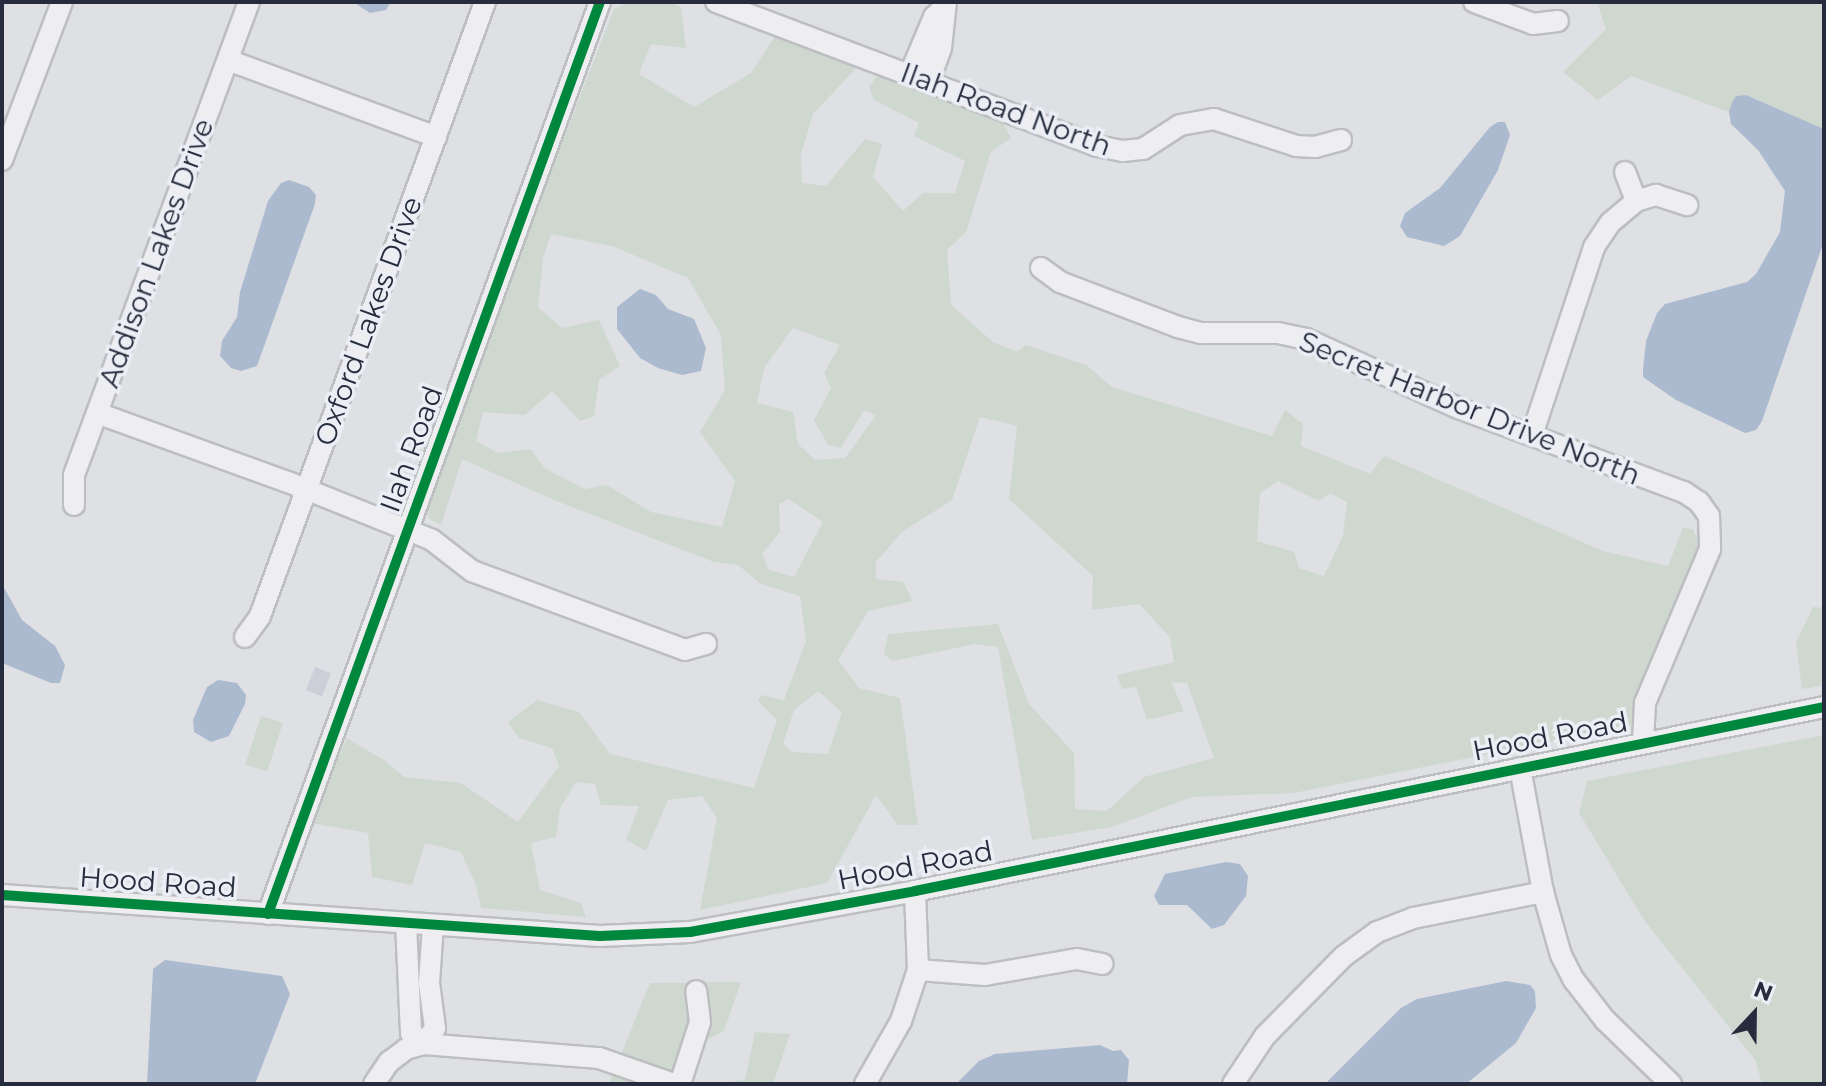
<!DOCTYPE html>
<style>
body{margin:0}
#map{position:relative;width:1826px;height:1086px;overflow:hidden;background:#dee0e4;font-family:Montserrat,sans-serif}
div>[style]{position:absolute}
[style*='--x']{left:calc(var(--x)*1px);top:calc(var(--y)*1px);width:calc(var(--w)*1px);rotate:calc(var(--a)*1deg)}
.built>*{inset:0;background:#cccfd7;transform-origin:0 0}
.green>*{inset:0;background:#ced8cf;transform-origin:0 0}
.water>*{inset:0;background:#acbad0}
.roads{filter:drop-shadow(2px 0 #bdbec2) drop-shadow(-2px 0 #bdbec2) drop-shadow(0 2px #bdbec2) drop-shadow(0 -2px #bdbec2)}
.minor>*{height:20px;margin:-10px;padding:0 10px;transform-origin:10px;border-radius:10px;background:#eeeef1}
.cycleway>*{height:10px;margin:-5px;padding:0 5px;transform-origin:5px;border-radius:5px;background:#00873e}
span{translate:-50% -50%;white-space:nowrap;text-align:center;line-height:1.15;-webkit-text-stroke:7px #ebeef4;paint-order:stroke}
.street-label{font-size:28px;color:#262c3d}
.frame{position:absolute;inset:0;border:4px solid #262c3d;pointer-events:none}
.north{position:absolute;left:1714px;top:974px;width:80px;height:80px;-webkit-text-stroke:6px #ebeef4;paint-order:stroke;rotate:22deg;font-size:22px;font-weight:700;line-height:32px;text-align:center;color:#262c3d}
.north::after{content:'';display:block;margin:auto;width:28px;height:36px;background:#262c3d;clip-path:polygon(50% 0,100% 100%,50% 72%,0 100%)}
</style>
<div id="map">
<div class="built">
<div style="left:315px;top:667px;width:17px;height:25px;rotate:21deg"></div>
</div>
<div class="green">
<div style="clip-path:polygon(evenodd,628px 2px,670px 2px,681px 7px,686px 48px,651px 44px,639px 74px,694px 107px,751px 73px,777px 33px,860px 64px,813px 114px,801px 154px,802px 183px,826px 186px,865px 139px,882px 144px,873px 177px,903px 211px,923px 193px,955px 193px,965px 161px,914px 136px,919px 123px,874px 100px,869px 87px,882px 69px,1000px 117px,1011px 138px,991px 152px,966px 232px,947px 250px,951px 305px,993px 342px,1017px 352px,1026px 345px,1086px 365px,1112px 387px,1272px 436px,1285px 410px,1303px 424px,1301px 446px,1370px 474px,1384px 456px,1603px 551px,1668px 566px,1683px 528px,1693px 529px,1700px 547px,1638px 690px,1633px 725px,1294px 793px,1192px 797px,1112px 827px,1032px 840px,998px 647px,975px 644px,893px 661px,884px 654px,888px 634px,998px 624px,1029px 704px,1074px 753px,1075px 809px,1107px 811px,1144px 777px,1214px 758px,1187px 683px,1171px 682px,1184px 711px,1147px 720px,1136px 687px,1122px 689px,1117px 675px,1174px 662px,1170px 637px,1139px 604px,1092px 610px,1093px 576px,1009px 499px,1017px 426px,980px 417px,952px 500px,902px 532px,876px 562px,876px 579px,903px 582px,913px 601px,868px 611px,838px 660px,859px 688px,900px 698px,918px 825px,898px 825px,876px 795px,827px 883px,700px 910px,717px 818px,702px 796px,668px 800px,646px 851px,626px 840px,639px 806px,601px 805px,595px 784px,576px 782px,560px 808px,556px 837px,531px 843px,540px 890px,581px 903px,586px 917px,481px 908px,476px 885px,461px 852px,425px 843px,412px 885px,372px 877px,368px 833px,311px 823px,347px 738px,385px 761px,404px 777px,461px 783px,518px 822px,559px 766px,552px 748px,519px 738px,508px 722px,537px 700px,579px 712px,610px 754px,754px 788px,777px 720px,758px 701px,761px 695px,784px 700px,806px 641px,800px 596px,761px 584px,738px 565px,714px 562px,554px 500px,462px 459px,441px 525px,431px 520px,421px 506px,614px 9px,628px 2px,551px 234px,612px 246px,688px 278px,721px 335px,725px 390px,700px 432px,735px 481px,722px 527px,651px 512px,607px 485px,585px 489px,544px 468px,531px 449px,498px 453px,476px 441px,483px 412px,525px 415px,552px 391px,580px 421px,594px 416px,599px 380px,620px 366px,599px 320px,562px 328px,538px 307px,543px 258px,551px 234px,628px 2px,793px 328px,840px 345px,824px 373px,831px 388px,814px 420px,828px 445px,841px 448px,864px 410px,876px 415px,845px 458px,815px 460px,798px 444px,793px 412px,757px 403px,764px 368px,793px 328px,628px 2px,1278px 481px,1319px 501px,1330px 493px,1347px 502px,1343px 536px,1324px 576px,1299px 568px,1294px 552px,1257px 541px,1260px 493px,1278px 481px,628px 2px,789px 499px,823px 522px,794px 577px,769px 570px,762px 554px,780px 532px,779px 504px,789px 499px,628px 2px,818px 691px,842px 712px,828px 754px,792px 752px,783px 744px,794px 710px,818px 691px)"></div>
<div style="clip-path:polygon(1597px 2px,1824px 2px,1824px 129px,1746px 95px,1732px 102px,1729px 112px,1631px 76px,1598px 100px,1563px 72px,1606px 29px)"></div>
<div style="clip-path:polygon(1813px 607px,1824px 608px,1824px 685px,1802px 689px,1796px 642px)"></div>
<div style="left:261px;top:716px;width:23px;height:51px;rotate:18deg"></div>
<div style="clip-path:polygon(1824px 735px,1824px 1084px,1762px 1084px,1756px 1061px,1644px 920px,1579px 813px,1587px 781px)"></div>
<div style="clip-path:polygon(741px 982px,724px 1031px,680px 1053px,684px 1084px,609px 1084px,650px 983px)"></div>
<div style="clip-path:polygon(755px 1032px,790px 1034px,773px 1084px,713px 1084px,745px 1080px)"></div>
</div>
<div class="water">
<div style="clip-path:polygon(353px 2px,391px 2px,386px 10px,370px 13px)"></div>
<div style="clip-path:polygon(1746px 95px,1824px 129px,1824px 241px,1762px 421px,1756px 430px,1745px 433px,1676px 400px,1643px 377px,1643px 370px,1646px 341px,1657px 313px,1665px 304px,1747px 282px,1756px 274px,1780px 232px,1785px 191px,1758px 150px,1731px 124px,1729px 112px,1732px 102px,1736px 96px)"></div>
<div style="clip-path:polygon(1498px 122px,1505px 122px,1510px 135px,1498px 170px,1460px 236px,1444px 246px,1407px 237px,1400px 226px,1405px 213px,1440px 188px,1490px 127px)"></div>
<div style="clip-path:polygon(289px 180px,309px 187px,316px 195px,315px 204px,257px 366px,241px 371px,231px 368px,220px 356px,222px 341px,237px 317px,240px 292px,268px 201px,281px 183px)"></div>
<div style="clip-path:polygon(640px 289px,656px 295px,668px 309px,694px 319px,706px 348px,701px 371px,682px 375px,658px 368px,640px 358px,617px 329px,617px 307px)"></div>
<div style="clip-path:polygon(2px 584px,22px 620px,55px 646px,65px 665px,60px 683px,51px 683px,2px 663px)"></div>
<div style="clip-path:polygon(218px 680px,237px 683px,246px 695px,245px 704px,229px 736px,211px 742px,194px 732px,193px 720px,207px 687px)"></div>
<div style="clip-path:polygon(1226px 862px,1240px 864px,1248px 876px,1246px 896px,1224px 925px,1212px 929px,1187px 905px,1159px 905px,1154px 896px,1165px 874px)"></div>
<div style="clip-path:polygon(165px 960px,282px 976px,290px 994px,255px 1084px,147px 1084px,153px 969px)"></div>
<div style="clip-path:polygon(1506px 981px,1530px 985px,1535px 991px,1536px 1008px,1516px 1043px,1466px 1084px,1325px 1084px,1401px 1008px,1417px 999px)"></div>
<div style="clip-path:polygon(1100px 1045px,1113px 1051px,1121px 1050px,1129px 1060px,1127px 1084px,956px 1084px,979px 1061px,995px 1054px)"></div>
</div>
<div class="roads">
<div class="minor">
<div style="--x:716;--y:2;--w:407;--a:20.7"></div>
<div style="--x:1097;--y:146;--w:26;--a:11"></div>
<div style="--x:1123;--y:151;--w:20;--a:-6"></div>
<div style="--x:1143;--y:149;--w:44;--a:-33"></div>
<div style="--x:1180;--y:125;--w:35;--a:-10"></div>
<div style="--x:1214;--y:119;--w:86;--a:18.2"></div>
<div style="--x:1296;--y:146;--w:19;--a:3"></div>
<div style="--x:1315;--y:147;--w:27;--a:-15"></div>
<div style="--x:1474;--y:2;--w:63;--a:20.4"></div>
<div style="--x:1533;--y:24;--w:25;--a:-7"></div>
<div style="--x:228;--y:60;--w:222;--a:20.3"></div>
<div style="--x:910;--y:74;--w:62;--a:-67.2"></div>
<div style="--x:934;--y:17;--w:13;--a:-45"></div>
<div style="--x:929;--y:81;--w:35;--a:-70"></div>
<div style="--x:941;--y:48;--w:46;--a:-83.8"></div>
<div style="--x:2;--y:160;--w:169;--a:-69.2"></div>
<div style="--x:1625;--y:172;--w:31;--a:69"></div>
<div style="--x:1041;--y:268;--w:24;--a:36"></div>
<div style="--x:1060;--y:282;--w:126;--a:20.9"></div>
<div style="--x:1178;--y:327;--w:24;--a:15"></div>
<div style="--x:1201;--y:333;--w:77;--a:0"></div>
<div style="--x:1278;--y:333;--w:29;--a:12"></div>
<div style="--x:1306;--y:339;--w:167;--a:24.4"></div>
<div style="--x:1458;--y:408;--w:241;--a:20.4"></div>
<div style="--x:1684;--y:492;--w:18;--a:34"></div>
<div style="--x:1699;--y:502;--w:17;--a:54"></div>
<div style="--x:1709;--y:516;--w:33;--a:88"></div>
<div style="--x:1710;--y:549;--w:167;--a:112.9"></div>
<div style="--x:1645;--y:703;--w:39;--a:93"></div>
<div style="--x:97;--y:413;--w:203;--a:19.9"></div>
<div style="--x:288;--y:482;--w:155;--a:21.9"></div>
<div style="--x:432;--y:540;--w:51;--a:37.8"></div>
<div style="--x:472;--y:571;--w:227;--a:20.3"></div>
<div style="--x:685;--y:650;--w:22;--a:-16"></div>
<div style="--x:1532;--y:435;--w:198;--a:-71.7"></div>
<div style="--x:1594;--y:247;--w:29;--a:-56"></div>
<div style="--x:1610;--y:223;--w:34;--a:-40"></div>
<div style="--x:1636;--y:201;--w:21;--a:-17"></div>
<div style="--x:1656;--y:195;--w:33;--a:18"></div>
<div style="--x:74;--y:505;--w:30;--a:-90"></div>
<div style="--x:74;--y:475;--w:504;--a:-69.7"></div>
<div style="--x:245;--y:637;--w:26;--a:-54"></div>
<div style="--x:260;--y:616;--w:654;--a:-69.87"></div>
<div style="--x:1520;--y:768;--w:126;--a:79.5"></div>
<div style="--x:1543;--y:892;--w:66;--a:74.1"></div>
<div style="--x:1561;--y:955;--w:28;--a:63"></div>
<div style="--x:1574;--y:980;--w:51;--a:52.2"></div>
<div style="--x:1605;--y:1020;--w:92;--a:44.1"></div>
<div style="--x:2;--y:895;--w:599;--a:3.92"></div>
<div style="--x:600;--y:936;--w:90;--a:-2.5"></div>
<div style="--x:690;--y:932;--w:229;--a:-10.3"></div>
<div style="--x:915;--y:891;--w:927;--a:-11.44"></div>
<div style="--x:268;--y:914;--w:971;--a:-70"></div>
<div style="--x:406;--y:923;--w:110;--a:87.4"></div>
<div style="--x:411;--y:1033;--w:17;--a:40"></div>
<div style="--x:424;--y:1044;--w:19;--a:-55"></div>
<div style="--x:435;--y:1028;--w:45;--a:-97.6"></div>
<div style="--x:429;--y:983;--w:58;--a:-86.1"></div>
<div style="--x:918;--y:970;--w:67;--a:4.3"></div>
<div style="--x:985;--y:975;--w:93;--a:-9.9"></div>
<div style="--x:1077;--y:959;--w:26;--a:11"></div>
<div style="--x:374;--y:1084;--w:27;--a:-56"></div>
<div style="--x:389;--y:1062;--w:21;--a:-37"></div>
<div style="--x:406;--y:1049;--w:19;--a:-16"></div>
<div style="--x:424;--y:1044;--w:176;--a:4.6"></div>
<div style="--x:599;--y:1058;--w:79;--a:19.1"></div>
<div style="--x:680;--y:1084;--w:65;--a:-72.1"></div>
<div style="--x:700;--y:1022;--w:31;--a:-97"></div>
<div style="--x:865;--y:1084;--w:73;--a:-60.3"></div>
<div style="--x:901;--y:1021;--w:54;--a:-71.6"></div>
<div style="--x:918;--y:970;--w:79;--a:-92.2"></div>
<div style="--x:1233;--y:1084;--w:58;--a:-56.3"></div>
<div style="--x:1265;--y:1036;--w:112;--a:-45.4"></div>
<div style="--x:1344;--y:956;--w:41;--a:-36"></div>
<div style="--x:1377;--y:932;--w:39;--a:-21"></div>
<div style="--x:1413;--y:918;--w:133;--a:-11.3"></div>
</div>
</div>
<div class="cycleway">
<div style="--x:2;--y:895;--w:599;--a:3.92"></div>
<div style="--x:600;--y:936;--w:90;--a:-2.5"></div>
<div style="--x:690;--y:932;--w:229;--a:-10.3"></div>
<div style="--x:915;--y:891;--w:927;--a:-11.44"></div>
<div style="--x:268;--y:914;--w:971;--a:-70"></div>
</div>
<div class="street-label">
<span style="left:1006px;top:109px;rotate:20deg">Ilah Road North</span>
<span style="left:156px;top:253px;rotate:-70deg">Addison Lakes Drive</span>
<span style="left:368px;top:321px;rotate:-70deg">Oxford Lakes Drive</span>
<span style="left:1470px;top:408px;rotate:22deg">Secret Harbor Drive North</span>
<span style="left:411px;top:449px;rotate:-70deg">Ilah Road</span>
<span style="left:1550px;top:736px;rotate:-11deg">Hood Road</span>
<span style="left:915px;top:865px;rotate:-11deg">Hood Road</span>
<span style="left:158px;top:882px;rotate:4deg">Hood Road</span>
</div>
<div class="frame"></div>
<div class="north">N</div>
</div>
